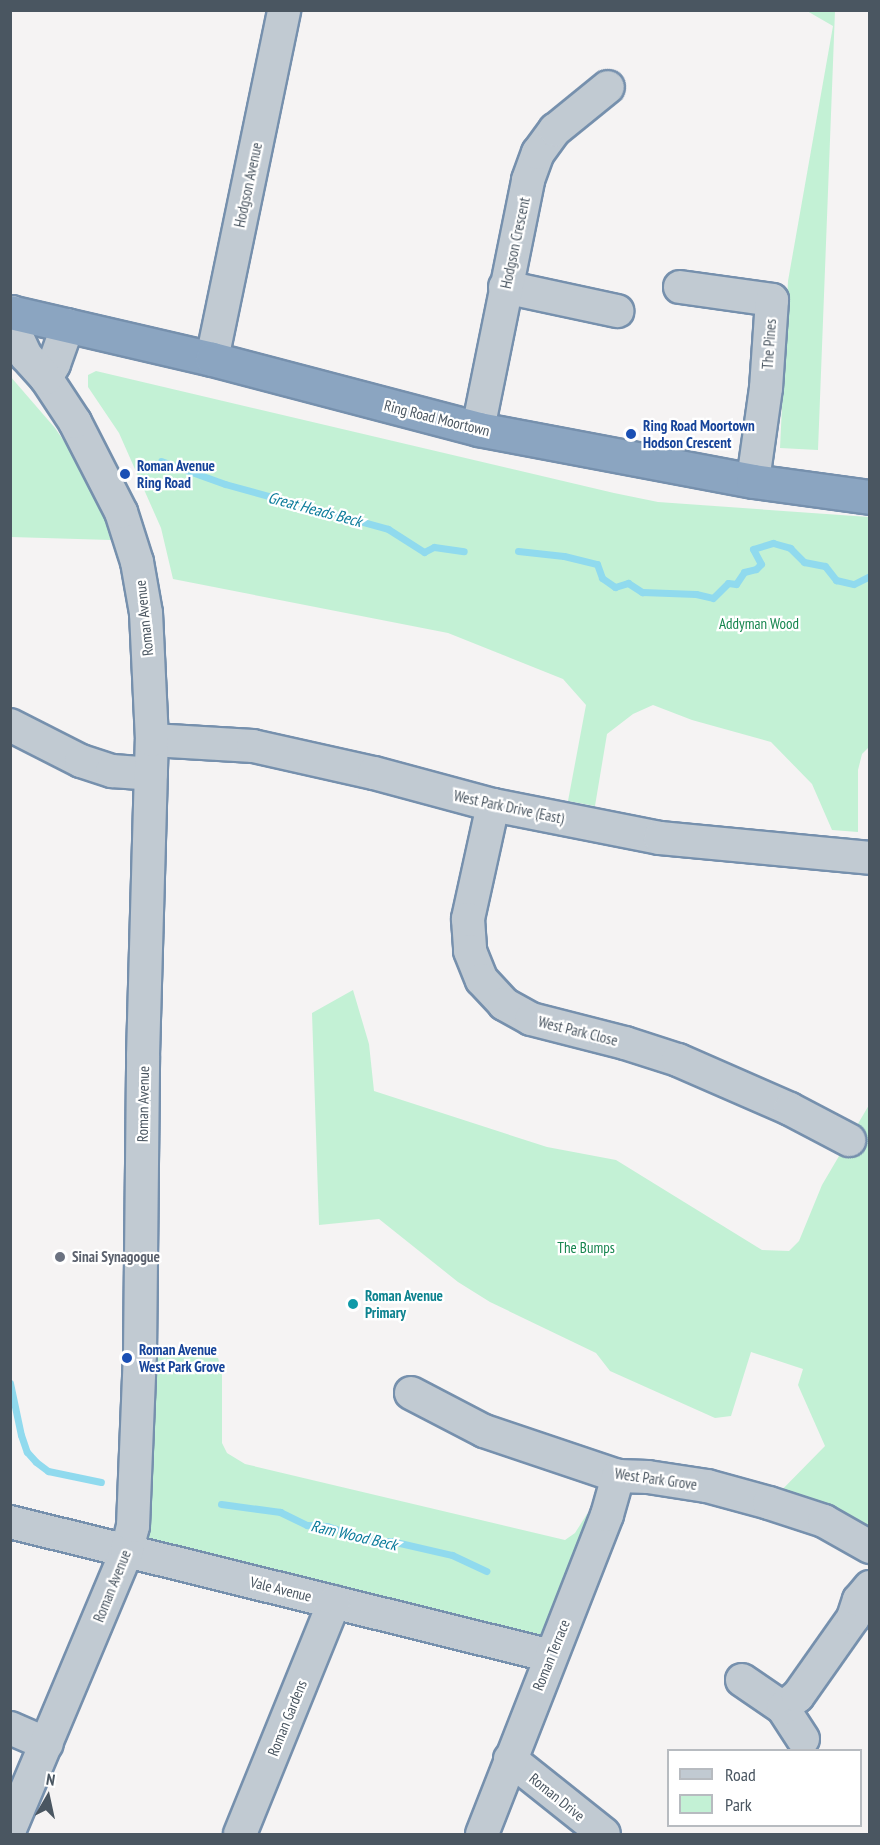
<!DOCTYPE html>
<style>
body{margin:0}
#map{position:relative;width:880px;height:1845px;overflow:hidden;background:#f5f3f3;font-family:"PT Sans Narrow",sans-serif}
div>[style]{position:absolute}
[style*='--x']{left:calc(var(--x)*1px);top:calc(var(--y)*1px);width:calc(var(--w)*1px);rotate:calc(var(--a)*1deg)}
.green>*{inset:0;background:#c3f1d5}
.stream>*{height:7px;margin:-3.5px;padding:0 3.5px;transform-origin:3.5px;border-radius:3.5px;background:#90daee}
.roads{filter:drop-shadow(2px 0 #7690ad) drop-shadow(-2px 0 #7690ad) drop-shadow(0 2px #7690ad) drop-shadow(0 -2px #7690ad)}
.minor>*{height:32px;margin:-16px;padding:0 16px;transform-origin:16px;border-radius:16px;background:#c1cad2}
.highway>*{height:33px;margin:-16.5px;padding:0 16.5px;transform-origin:16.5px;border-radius:16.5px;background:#8ba5c1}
.dots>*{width:16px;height:16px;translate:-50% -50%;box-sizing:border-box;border:3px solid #fff;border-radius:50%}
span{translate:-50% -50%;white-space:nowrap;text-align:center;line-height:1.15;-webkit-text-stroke:4.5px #fff;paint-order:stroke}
.street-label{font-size:15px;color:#4a5661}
.transit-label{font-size:15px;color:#164399;font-weight:700}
.left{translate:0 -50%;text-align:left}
.park-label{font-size:15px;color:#17864f}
.worship-label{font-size:15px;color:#5b616d;font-weight:700}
.culture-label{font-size:15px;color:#0d838f;font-weight:700}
.water-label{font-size:16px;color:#0c7c9b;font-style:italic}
.frame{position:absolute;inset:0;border:12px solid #4a5661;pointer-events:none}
.legend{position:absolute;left:667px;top:1749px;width:195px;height:78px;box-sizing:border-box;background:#fff;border:2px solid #b7bbc0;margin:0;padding:8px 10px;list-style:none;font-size:18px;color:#4a5661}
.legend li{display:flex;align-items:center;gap:12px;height:30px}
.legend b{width:30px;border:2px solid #b7bbc0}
.north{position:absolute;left:18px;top:1767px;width:60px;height:60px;-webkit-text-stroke:4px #fff;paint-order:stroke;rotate:9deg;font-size:16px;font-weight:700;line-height:24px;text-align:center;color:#4a5661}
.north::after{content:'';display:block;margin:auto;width:21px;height:27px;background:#4a5661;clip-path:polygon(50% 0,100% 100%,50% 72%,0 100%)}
</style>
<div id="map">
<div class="green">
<div style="clip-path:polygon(807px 11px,835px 11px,818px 450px,780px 448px,788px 281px,833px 26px)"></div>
<div style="clip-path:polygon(96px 371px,614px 493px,658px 502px,869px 517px,870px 746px,862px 754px,858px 770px,858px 832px,832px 830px,812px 784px,771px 742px,692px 720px,653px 705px,633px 714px,607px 734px,595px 806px,568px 801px,586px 705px,563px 679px,448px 633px,173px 579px,161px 528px,119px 433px,88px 387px,88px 375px)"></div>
<div style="clip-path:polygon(10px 376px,55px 428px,81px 466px,103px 511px,111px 540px,11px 537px)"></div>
<div style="clip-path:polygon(353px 990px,369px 1044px,374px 1091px,547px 1147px,616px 1160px,762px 1250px,789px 1251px,799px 1241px,822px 1185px,869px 1105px,869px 1546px,769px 1503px,825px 1446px,798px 1385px,803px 1369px,751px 1352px,731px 1416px,715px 1418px,610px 1371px,596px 1353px,490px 1302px,458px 1282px,379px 1219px,319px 1225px,312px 1013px)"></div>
<div style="clip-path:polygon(151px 1355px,218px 1358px,222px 1371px,222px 1443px,227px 1453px,245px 1464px,565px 1540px,575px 1533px,587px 1514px,607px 1515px,551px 1656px,127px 1550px)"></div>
</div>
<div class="stream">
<div style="--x:161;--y:461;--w:68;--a:19.8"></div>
<div style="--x:225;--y:484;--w:169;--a:15.4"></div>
<div style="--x:388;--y:529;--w:43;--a:32.6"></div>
<div style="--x:424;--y:552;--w:11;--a:-27"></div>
<div style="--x:434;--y:547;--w:30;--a:8"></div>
<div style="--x:518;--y:551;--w:46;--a:6.2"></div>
<div style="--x:564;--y:556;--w:34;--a:14"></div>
<div style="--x:597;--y:564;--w:15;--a:70"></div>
<div style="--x:602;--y:578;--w:16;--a:35"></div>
<div style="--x:615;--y:587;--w:14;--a:-17"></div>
<div style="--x:628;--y:583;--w:17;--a:33"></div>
<div style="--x:642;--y:592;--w:54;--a:2.1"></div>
<div style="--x:696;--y:594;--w:17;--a:13"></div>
<div style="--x:713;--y:598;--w:21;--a:-45"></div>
<div style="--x:728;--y:583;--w:8;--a:7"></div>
<div style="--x:736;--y:584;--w:14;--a:-56"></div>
<div style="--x:744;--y:572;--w:12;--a:-14"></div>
<div style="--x:756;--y:569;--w:7;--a:-45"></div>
<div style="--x:761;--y:564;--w:17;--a:-118"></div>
<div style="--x:753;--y:549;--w:21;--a:-17"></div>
<div style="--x:773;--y:543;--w:18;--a:16"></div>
<div style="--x:790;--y:548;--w:20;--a:45"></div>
<div style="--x:804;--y:562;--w:21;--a:11"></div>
<div style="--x:825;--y:566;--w:18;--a:52"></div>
<div style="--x:836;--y:580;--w:18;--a:13"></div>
<div style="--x:854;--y:584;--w:18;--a:-27"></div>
<div style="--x:10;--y:1383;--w:53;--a:78.1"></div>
<div style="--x:21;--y:1435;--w:18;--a:71"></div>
<div style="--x:27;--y:1452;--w:13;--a:48"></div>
<div style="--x:36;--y:1462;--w:15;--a:37"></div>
<div style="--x:48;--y:1471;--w:54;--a:11.7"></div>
<div style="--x:221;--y:1504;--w:60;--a:7.7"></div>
<div style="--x:280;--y:1512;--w:30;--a:26"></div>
<div style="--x:307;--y:1525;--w:20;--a:3"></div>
<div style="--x:327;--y:1526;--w:44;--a:18.4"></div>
<div style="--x:369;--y:1540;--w:22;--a:3"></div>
<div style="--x:391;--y:1541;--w:63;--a:12.9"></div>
<div style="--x:452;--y:1555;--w:38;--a:25"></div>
</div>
<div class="roads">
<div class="minor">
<div style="--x:505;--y:287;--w:115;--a:12.1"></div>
<div style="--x:680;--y:287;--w:93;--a:8"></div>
<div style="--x:772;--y:300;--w:88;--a:93.9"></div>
<div style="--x:766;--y:388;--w:94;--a:98"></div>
<div style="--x:212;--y:359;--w:356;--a:-78.3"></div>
<div style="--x:46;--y:378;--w:16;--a:-60"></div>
<div style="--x:54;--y:364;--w:41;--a:-70.3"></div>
<div style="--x:478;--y:429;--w:254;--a:-78.6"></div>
<div style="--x:528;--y:180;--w:29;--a:-70"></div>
<div style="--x:538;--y:153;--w:29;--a:-54"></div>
<div style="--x:555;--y:130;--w:68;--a:-39.1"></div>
<div style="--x:10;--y:725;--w:80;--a:26.9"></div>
<div style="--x:81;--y:761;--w:33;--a:18"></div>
<div style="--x:112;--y:771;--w:39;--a:4"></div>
<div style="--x:152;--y:740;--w:101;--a:3.4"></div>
<div style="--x:253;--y:746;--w:124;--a:12.6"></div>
<div style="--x:374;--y:773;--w:123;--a:15.1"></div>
<div style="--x:493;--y:805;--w:170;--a:11.2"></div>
<div style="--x:660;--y:838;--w:211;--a:5.4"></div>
<div style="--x:493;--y:805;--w:117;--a:102.4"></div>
<div style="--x:468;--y:919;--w:32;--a:86"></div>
<div style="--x:470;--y:951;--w:31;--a:68"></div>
<div style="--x:482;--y:980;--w:33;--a:47"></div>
<div style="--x:504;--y:1004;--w:31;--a:29"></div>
<div style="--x:531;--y:1019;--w:97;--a:14.3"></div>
<div style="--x:625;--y:1043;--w:56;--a:17.8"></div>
<div style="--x:678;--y:1060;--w:122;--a:23.6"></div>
<div style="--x:790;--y:1109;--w:67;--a:27.7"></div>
<div style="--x:411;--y:1393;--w:82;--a:27.5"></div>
<div style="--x:484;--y:1431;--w:141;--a:18.6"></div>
<div style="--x:618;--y:1476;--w:30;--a:2"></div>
<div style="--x:648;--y:1477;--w:60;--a:8.7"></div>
<div style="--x:707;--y:1486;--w:64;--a:15.3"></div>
<div style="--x:769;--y:1503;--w:58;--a:18.1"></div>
<div style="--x:824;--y:1521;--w:53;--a:29.5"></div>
<div style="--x:10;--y:1522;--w:557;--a:13.91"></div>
<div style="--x:742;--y:1680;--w:50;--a:34.3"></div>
<div style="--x:10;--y:1728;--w:40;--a:23.4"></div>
<div style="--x:803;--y:1739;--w:37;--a:-123"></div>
<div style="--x:783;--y:1708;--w:19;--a:-39"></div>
<div style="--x:798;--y:1696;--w:95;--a:-54.8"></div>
<div style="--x:853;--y:1618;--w:19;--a:-72"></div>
<div style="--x:859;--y:1600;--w:17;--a:-50"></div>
<div style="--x:510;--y:1759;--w:120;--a:38.6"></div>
<div style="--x:10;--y:1829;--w:303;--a:-67.2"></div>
<div style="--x:127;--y:1550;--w:25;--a:-76"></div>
<div style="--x:133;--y:1526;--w:171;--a:-87.7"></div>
<div style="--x:140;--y:1355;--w:299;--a:-89.4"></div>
<div style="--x:143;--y:1056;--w:316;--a:-88.4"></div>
<div style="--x:152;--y:740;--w:127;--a:-92.7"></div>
<div style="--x:146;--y:613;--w:52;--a:-100"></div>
<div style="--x:137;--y:562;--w:52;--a:-107.7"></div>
<div style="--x:121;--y:512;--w:101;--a:-117.1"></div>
<div style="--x:75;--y:422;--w:53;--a:-123.4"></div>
<div style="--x:46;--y:378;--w:30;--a:-132"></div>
<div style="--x:26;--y:356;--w:33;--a:-115"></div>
<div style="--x:12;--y:326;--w:14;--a:-90"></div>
<div style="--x:240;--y:1834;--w:250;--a:-67.9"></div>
<div style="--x:482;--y:1834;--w:343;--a:-68.6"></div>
<div style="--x:607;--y:1515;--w:41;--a:-74.2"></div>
</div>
<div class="highway">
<div style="--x:10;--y:312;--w:207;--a:13.1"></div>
<div style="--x:212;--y:359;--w:275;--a:14.7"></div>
<div style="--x:478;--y:429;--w:280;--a:10.7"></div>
<div style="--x:753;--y:481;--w:118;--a:7.8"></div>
</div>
</div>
<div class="dots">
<div style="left:631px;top:434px;background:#1a4fb4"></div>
<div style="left:125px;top:474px;background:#1a4fb4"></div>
<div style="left:60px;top:1257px;background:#6b7280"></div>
<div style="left:353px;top:1304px;background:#0f9aa8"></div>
<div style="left:127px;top:1358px;background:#1a4fb4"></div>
</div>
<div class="street-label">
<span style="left:248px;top:185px;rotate:-78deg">Hodgson Avenue</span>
<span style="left:515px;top:243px;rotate:-78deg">Hodgson Crescent</span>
<span style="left:769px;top:344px;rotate:-86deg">The Pines</span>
<span style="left:437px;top:418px;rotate:14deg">Ring Road Moortown</span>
<span style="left:144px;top:618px;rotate:-96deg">Roman Avenue</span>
<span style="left:509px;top:807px;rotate:12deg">West Park Drive (East)</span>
<span style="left:578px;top:1031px;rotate:14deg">West Park Close</span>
<span style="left:143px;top:1104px;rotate:-89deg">Roman Avenue</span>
<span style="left:656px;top:1479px;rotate:8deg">West Park Grove</span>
<span style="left:112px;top:1586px;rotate:-68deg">Roman Avenue</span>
<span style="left:281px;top:1589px;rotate:14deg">Vale Avenue</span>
<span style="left:551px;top:1655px;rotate:-68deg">Roman Terrace</span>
<span style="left:287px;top:1718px;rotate:-68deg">Roman Gardens</span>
<span style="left:557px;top:1797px;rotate:39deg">Roman Drive</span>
</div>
<div class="transit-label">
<span class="left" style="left:643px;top:434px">Ring Road Moortown<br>Hodson Crescent</span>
<span class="left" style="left:137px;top:474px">Roman Avenue<br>Ring Road</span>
<span class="left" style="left:139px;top:1358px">Roman Avenue<br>West Park Grove</span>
</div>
<div class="park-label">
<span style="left:759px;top:624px">Addyman Wood</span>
<span style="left:586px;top:1248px">The Bumps</span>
</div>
<div class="worship-label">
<span class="left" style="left:72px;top:1257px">Sinai Synagogue</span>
</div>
<div class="culture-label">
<span class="left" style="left:365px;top:1304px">Roman Avenue<br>Primary</span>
</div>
<div class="water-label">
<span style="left:315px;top:509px;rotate:15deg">Great Heads Beck</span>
<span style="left:354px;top:1535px;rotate:13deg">Ram Wood Beck</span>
</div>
<div class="frame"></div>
<ul class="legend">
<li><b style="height:8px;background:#c1cad2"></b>Road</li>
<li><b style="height:16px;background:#c3f1d5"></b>Park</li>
</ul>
<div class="north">N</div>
</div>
